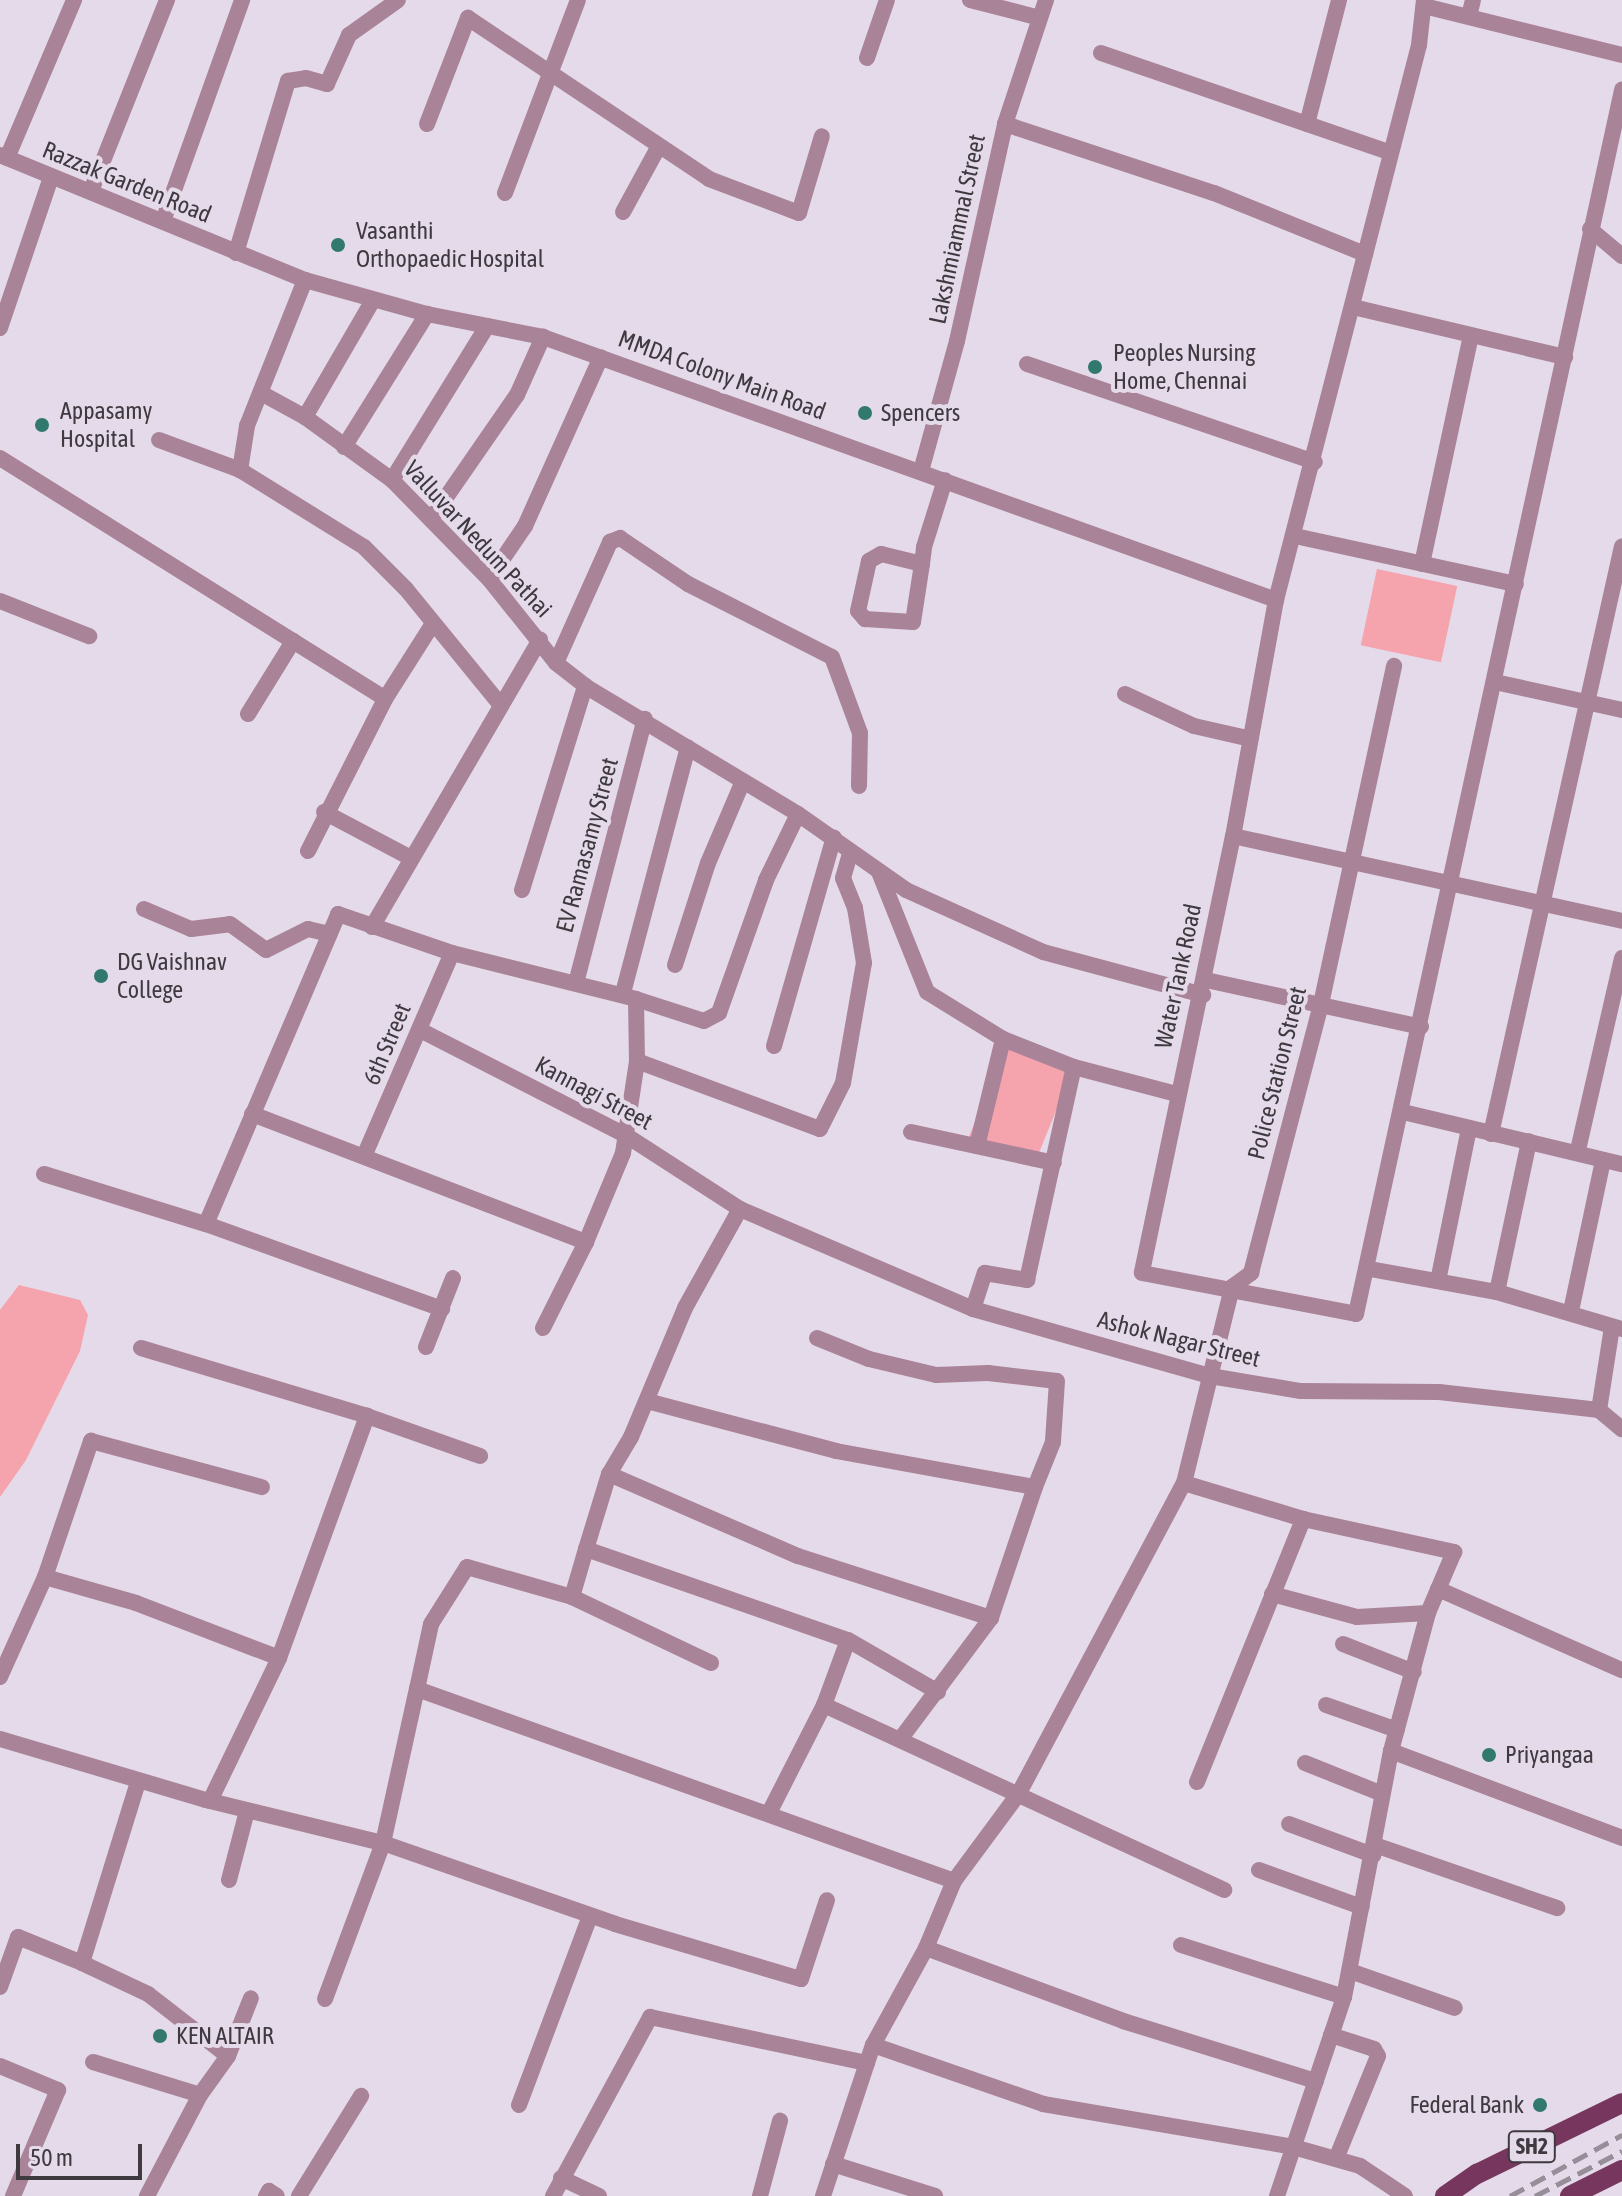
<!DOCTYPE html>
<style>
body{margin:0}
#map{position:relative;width:1622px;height:2196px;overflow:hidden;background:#e5dae9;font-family:"Asap Condensed",sans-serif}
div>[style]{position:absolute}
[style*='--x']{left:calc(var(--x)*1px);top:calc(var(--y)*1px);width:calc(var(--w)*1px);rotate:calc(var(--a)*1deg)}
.green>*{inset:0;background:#f5a3ad;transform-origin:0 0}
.minor>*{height:16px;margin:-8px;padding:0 8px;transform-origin:8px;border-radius:8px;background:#a98398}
.tertiary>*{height:16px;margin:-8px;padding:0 8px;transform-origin:8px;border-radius:8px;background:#a98398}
.primary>*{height:20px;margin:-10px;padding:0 10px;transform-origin:10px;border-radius:10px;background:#76365e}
.rail>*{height:5px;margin-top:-2.5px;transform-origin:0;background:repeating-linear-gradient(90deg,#968e99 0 16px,transparent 0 24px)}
.dots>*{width:22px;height:22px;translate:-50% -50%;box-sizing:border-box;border:4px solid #e5dae9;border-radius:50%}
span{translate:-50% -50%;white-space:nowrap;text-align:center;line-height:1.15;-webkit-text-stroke:8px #e5dae9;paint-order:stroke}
.shield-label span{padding:2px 6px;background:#e5dae9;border:2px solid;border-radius:6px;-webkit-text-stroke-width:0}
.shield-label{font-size:22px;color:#3e3a40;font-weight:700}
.street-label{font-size:24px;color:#3e3a40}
.poi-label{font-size:24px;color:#3e3a40}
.left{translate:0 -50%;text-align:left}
.right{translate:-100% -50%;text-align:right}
.scale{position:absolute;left:16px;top:2144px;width:126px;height:36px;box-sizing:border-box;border:4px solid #3e3a40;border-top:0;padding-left:10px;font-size:24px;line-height:28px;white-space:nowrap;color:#3e3a40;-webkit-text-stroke:6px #e5dae9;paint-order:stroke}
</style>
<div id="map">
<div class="green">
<div style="left:1377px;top:569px;width:82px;height:78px;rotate:12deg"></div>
<div style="left:1006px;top:1045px;width:71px;height:103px;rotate:22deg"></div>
<div style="clip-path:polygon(19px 1285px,80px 1300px,88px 1315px,80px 1351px,26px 1460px,0 1497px,0 1310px)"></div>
</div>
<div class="minor">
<div style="--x:970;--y:0;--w:72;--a:14.4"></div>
<div style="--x:1424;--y:6;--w:204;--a:13.9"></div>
<div style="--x:1469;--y:16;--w:16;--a:-76"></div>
<div style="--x:1101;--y:53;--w:305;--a:19"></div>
<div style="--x:867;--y:58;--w:61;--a:-71"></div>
<div style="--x:427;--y:124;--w:114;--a:-68.9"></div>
<div style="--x:468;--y:18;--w:290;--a:33.7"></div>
<div style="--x:709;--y:179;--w:96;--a:20.7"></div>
<div style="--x:799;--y:213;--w:80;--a:-73.4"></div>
<div style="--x:1005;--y:124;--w:220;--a:18.3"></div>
<div style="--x:1214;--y:193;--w:163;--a:22"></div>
<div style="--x:1307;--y:124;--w:128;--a:-75.5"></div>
<div style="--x:7;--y:158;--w:172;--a:-67"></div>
<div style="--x:91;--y:191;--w:206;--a:-68.3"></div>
<div style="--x:505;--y:193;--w:206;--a:-69.3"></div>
<div style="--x:623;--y:212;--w:75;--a:-61.4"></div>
<div style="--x:163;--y:221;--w:235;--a:-70.3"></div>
<div style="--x:1590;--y:229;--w:42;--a:40.2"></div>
<div style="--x:236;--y:253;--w:180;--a:-73.2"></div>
<div style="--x:288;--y:81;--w:18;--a:-9"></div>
<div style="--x:306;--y:78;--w:22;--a:16"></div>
<div style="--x:327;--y:84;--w:54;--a:-65.8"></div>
<div style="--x:349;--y:35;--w:60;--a:-35.5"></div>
<div style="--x:305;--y:280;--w:157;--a:111.7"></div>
<div style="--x:247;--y:426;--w:45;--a:99"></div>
<div style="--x:240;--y:470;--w:146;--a:31.8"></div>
<div style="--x:364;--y:547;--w:59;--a:45"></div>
<div style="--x:406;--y:589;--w:147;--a:50.8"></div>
<div style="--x:1353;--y:307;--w:218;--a:13.3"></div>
<div style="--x:0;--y:328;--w:159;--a:-71.3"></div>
<div style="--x:1027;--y:364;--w:304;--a:18.8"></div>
<div style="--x:261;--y:393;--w:50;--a:28.6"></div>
<div style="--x:305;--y:417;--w:107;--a:35.9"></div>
<div style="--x:392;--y:480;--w:139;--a:45.6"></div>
<div style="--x:489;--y:579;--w:107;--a:51.4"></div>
<div style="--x:556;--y:663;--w:37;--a:38"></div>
<div style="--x:585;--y:686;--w:249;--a:31"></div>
<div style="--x:798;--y:814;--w:132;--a:35.1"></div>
<div style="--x:906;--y:890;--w:150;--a:24.3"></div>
<div style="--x:1043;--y:952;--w:166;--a:15"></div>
<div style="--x:305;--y:417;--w:135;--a:-59.8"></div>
<div style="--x:159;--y:440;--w:86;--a:20.3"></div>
<div style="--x:344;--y:447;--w:157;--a:-58"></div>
<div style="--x:0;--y:458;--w:454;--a:32"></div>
<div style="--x:921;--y:471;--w:135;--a:-74.5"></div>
<div style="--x:957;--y:341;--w:222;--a:-77.5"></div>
<div style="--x:1005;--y:124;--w:131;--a:-71.7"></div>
<div style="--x:392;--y:480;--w:181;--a:-58.3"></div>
<div style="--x:431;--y:519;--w:151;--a:-55.3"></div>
<div style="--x:517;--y:395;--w:64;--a:-65.9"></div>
<div style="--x:1295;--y:536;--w:226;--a:12.3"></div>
<div style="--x:922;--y:564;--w:42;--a:-166.3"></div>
<div style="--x:881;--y:554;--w:14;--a:150"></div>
<div style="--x:869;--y:561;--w:51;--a:102.4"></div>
<div style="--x:858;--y:611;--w:11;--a:49"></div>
<div style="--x:865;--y:619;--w:48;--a:3.6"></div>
<div style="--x:913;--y:622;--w:59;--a:-81.2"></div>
<div style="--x:922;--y:564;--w:17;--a:-83"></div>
<div style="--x:924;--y:547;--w:70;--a:-72.6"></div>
<div style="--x:1422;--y:564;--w:233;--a:-77.9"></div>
<div style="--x:489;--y:579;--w:64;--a:-55.8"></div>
<div style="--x:525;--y:526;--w:185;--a:-65.8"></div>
<div style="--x:1276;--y:600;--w:573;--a:-75.55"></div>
<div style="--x:1419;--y:45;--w:45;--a:-83.7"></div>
<div style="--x:0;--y:601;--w:96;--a:21.5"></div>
<div style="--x:556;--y:663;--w:133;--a:-65.9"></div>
<div style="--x:610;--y:542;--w:11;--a:-22"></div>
<div style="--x:620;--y:538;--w:82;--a:34.1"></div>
<div style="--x:688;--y:584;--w:161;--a:26.9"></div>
<div style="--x:832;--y:657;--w:81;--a:69.8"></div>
<div style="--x:860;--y:733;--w:53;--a:91.1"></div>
<div style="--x:1495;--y:682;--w:130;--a:12.4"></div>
<div style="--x:1125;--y:694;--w:76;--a:24.9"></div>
<div style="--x:1194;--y:726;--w:58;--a:12.8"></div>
<div style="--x:248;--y:714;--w:86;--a:-58.3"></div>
<div style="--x:324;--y:812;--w:98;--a:27.9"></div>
<div style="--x:1233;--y:836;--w:446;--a:101.8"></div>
<div style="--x:1142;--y:1273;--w:218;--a:10.8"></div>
<div style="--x:1356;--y:1314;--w:1253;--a:-77.74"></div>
<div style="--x:308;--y:851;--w:170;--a:-63.1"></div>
<div style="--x:385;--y:699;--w:88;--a:-57.6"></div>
<div style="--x:879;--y:872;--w:129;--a:68.2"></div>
<div style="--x:927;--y:992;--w:89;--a:31.7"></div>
<div style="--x:1003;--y:1039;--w:76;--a:21.5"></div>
<div style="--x:1074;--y:1067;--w:106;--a:14.8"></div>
<div style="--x:522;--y:890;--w:214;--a:-72.8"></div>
<div style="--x:144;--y:909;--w:51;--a:23.1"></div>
<div style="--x:191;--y:929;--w:39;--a:-7"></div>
<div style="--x:230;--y:924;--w:44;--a:35.8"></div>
<div style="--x:266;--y:950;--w:47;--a:-26.6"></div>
<div style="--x:308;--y:929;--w:22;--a:13"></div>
<div style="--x:372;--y:927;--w:333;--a:-59.7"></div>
<div style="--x:675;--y:965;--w:107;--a:-72.1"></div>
<div style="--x:708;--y:863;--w:89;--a:-66.9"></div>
<div style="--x:1206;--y:980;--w:220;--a:12.3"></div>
<div style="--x:576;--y:983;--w:273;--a:-75.4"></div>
<div style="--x:623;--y:993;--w:254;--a:-75.2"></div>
<div style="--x:636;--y:999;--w:71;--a:17.9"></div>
<div style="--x:704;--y:1021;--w:17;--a:-28"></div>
<div style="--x:719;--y:1013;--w:141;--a:-70.5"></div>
<div style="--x:766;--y:880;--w:73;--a:-64.1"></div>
<div style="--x:420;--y:1030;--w:233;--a:27.1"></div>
<div style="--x:627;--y:1136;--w:135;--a:32.9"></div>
<div style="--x:740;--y:1209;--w:254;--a:23.2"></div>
<div style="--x:973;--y:1309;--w:246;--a:15.8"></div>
<div style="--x:1210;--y:1376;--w:92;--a:9.4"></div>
<div style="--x:1301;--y:1391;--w:138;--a:0.4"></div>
<div style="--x:1439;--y:1392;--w:161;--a:6.4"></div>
<div style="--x:1599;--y:1410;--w:30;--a:40"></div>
<div style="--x:774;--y:1046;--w:217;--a:-74"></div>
<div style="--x:1403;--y:1112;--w:225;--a:13.4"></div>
<div style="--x:252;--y:1114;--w:358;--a:21"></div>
<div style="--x:586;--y:1242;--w:96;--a:-67.4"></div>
<div style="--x:623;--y:1153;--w:93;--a:-81.3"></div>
<div style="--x:911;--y:1132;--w:146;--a:12.2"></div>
<div style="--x:1491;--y:1134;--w:602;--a:-77.44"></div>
<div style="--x:977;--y:1146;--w:110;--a:-76.3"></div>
<div style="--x:1578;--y:1150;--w:197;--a:-77.1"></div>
<div style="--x:365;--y:1154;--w:219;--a:-66.6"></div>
<div style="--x:44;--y:1174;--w:170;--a:17.2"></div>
<div style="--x:206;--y:1224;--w:251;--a:19.8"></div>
<div style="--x:740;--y:1209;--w:113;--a:119.1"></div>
<div style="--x:685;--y:1308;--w:140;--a:112.7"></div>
<div style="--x:631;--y:1437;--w:43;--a:120.7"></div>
<div style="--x:609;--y:1474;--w:78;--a:107"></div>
<div style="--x:586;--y:1549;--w:277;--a:19.2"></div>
<div style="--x:848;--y:1640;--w:104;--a:30"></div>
<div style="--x:206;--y:1224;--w:337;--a:-66.9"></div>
<div style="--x:338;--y:914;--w:120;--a:18.9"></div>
<div style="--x:452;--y:953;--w:190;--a:14"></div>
<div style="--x:636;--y:999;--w:62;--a:89.1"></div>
<div style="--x:637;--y:1061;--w:195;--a:20.4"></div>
<div style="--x:820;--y:1129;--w:51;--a:-63.4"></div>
<div style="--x:843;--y:1083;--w:122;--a:-80.1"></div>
<div style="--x:864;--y:963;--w:56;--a:-99.3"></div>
<div style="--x:855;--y:908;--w:32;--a:-112"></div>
<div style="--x:843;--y:878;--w:25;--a:-74"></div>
<div style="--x:1370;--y:1269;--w:129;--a:10.3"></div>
<div style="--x:1497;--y:1292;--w:130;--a:16.5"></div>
<div style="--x:1438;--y:1281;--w:155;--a:-78.5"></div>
<div style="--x:1232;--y:1287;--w:24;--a:-36"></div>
<div style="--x:1251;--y:1273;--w:278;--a:-75.4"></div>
<div style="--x:1321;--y:1004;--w:346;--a:-77.8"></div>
<div style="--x:1497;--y:1292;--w:154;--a:-78"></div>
<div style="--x:973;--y:1309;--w:38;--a:-72"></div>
<div style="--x:985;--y:1273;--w:43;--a:9.5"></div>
<div style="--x:1027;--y:1280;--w:218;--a:-77.6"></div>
<div style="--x:1571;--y:1311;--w:153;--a:-78"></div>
<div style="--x:543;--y:1328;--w:96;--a:-63.4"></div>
<div style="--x:817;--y:1338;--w:56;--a:22"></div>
<div style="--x:869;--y:1359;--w:69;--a:13.4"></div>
<div style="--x:936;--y:1375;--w:52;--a:-2.2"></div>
<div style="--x:988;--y:1373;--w:69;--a:6.6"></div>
<div style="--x:1057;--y:1381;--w:61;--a:93.8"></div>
<div style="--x:1053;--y:1442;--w:48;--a:111.8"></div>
<div style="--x:426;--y:1347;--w:74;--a:-68.6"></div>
<div style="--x:141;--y:1348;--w:236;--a:16.7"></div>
<div style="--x:367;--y:1416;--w:120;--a:19.5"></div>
<div style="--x:647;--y:1401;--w:196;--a:14.8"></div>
<div style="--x:836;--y:1451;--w:202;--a:10.3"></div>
<div style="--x:1035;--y:1487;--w:138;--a:108.6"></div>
<div style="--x:991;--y:1618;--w:149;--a:126.8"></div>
<div style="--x:1599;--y:1410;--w:84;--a:-81.1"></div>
<div style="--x:609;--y:1474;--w:206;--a:23.5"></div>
<div style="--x:798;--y:1556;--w:203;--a:17.8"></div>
<div style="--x:1184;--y:1483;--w:124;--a:16.8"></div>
<div style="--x:1303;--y:1519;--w:155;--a:12.3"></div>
<div style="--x:1454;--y:1552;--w:66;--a:113.1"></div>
<div style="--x:1428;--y:1613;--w:143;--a:105"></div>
<div style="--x:1391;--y:1751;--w:250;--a:100.8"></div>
<div style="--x:1344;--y:1997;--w:210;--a:108.6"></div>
<div style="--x:45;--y:1577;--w:144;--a:-71.3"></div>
<div style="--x:91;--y:1441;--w:177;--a:15.1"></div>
<div style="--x:1438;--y:1589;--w:201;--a:23.8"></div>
<div style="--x:1272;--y:1594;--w:88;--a:15.1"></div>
<div style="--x:1357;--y:1617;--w:71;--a:-3.2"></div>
<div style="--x:572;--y:1597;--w:154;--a:25.4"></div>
<div style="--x:1343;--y:1644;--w:76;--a:21.5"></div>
<div style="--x:0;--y:1677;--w:110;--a:-65.8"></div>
<div style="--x:45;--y:1577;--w:95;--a:15.9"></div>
<div style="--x:136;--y:1603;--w:153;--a:21"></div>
<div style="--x:417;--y:1689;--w:66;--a:-77.8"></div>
<div style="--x:431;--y:1624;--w:67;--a:-57.7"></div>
<div style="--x:467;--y:1567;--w:109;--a:15.9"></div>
<div style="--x:572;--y:1597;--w:50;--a:-73.7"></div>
<div style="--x:824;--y:1705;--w:441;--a:24.8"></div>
<div style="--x:1326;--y:1705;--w:75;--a:19.4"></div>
<div style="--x:0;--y:1739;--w:215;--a:16.5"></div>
<div style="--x:206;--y:1800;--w:182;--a:13.7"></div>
<div style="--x:383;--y:1843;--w:246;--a:19.2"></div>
<div style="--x:615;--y:1924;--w:194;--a:16.5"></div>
<div style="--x:801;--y:1979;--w:83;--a:-71.8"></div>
<div style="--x:1391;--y:1751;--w:247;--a:20.6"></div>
<div style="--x:1305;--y:1763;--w:81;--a:21.8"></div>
<div style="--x:1197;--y:1782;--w:284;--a:-68"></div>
<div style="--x:210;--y:1801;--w:159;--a:-64.2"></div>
<div style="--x:279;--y:1658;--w:258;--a:-70"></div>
<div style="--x:769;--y:1813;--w:121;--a:-63"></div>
<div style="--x:824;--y:1705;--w:69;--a:-69.7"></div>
<div style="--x:1289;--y:1824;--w:90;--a:20.3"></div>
<div style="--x:1375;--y:1845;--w:193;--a:19.1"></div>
<div style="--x:1259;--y:1870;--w:109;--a:19.8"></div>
<div style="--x:229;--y:1880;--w:71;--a:-75.4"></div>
<div style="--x:1181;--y:1945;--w:171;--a:17.7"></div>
<div style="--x:926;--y:1948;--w:210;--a:20.3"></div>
<div style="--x:1123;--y:2021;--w:202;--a:17.3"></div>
<div style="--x:82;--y:1963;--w:73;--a:25.2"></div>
<div style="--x:148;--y:1994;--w:101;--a:37.8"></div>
<div style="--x:1350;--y:1971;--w:111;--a:19.4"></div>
<div style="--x:0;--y:1987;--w:53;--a:-70.2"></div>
<div style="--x:18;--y:1937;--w:69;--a:22.1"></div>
<div style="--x:82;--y:1963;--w:189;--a:-72.8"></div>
<div style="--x:325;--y:1999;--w:166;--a:-69.6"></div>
<div style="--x:383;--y:1843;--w:158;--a:-77.6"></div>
<div style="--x:417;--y:1689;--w:570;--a:19.67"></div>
<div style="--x:1331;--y:2035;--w:45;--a:18"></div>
<div style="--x:1374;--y:2049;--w:8;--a:60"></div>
<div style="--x:1378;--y:2056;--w:111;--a:112.2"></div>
<div style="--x:873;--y:2045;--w:180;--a:19.1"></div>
<div style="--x:1043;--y:2104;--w:251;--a:9.7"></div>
<div style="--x:1290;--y:2146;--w:73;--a:15.9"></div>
<div style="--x:1360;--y:2166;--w:54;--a:33.7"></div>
<div style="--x:93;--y:2062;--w:112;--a:17.1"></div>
<div style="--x:0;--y:2066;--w:63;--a:22.5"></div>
<div style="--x:58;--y:2090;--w:115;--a:113"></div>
<div style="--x:519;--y:2105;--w:202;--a:-69.4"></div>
<div style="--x:833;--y:2164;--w:107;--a:17.4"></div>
<div style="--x:561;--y:2178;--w:42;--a:25.3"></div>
<div style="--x:147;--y:2196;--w:114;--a:-62.3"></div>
<div style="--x:200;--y:2095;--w:48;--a:-54.3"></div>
<div style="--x:228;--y:2056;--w:62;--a:-68.4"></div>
<div style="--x:266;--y:2196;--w:6;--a:-59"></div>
<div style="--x:269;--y:2191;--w:9;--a:32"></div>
<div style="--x:299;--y:2196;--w:118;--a:-58.2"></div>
<div style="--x:553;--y:2196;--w:204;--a:-61.5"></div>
<div style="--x:650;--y:2017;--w:222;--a:12"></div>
<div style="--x:760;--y:2196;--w:78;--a:-75.1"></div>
<div style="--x:823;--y:2196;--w:159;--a:-71.7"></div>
<div style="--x:873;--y:2045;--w:111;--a:-61.3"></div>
<div style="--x:926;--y:1948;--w:73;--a:-67.3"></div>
<div style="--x:954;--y:1881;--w:109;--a:-53.5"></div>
<div style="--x:1019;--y:1793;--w:351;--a:-62"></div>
<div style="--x:1184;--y:1483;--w:202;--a:-76.2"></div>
</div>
<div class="tertiary">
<div style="--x:0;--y:155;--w:330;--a:22.3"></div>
<div style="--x:305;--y:280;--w:127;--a:15.6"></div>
<div style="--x:427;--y:314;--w:118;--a:11.2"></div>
<div style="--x:543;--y:337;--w:779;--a:19.74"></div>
<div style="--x:1276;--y:600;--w:240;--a:100.3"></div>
<div style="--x:1233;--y:836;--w:398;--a:12.3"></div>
</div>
<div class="primary">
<div style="--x:1445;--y:2196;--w:39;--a:-35"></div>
<div style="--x:1477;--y:2174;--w:161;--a:-26.1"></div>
<div style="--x:1570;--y:2196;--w:58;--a:-26.6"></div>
</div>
<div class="rail">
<div style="--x:1510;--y:2196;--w:128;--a:-28.6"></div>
<div style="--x:1535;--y:2196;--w:98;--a:-27.3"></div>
</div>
<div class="dots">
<div style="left:338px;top:245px;background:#31786e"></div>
<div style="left:1095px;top:367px;background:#31786e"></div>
<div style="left:865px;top:413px;background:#31786e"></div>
<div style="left:42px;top:425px;background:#31786e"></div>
<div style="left:101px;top:976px;background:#31786e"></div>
<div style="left:1489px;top:1755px;background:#31786e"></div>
<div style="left:160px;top:2036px;background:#31786e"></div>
<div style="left:1540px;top:2105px;background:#31786e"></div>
</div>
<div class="shield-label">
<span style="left:1532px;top:2147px">SH2</span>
</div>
<div class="street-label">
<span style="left:127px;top:182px;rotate:22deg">Razzak Garden Road</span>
<span style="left:957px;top:229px;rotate:-78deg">Lakshmiammal Street</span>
<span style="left:722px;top:375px;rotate:20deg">MMDA Colony Main Road</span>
<span style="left:478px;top:539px;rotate:47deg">Valluvar Nedum Pathai</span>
<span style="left:587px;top:845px;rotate:-75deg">EV Ramasamy Street</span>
<span style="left:1178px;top:976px;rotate:-78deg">Water Tank Road</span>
<span style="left:387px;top:1044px;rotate:-67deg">6th Street</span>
<span style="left:1277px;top:1073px;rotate:-76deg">Police Station Street</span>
<span style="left:594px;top:1093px;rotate:28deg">Kannagi Street</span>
<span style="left:1179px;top:1339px;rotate:14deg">Ashok Nagar Street</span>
</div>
<div class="poi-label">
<span class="left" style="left:356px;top:245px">Vasanthi<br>Orthopaedic Hospital</span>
<span class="left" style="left:1113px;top:367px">Peoples Nursing<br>Home, Chennai</span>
<span class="left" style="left:60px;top:425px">Appasamy<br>Hospital</span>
<span class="left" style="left:881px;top:413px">Spencers</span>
<span class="left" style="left:117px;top:976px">DG Vaishnav<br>College</span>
<span class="left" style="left:1505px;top:1755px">Priyangaa</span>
<span class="left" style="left:176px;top:2036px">KEN ALTAIR</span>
<span class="right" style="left:1524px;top:2105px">Federal Bank</span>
</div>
<div class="scale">50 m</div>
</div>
